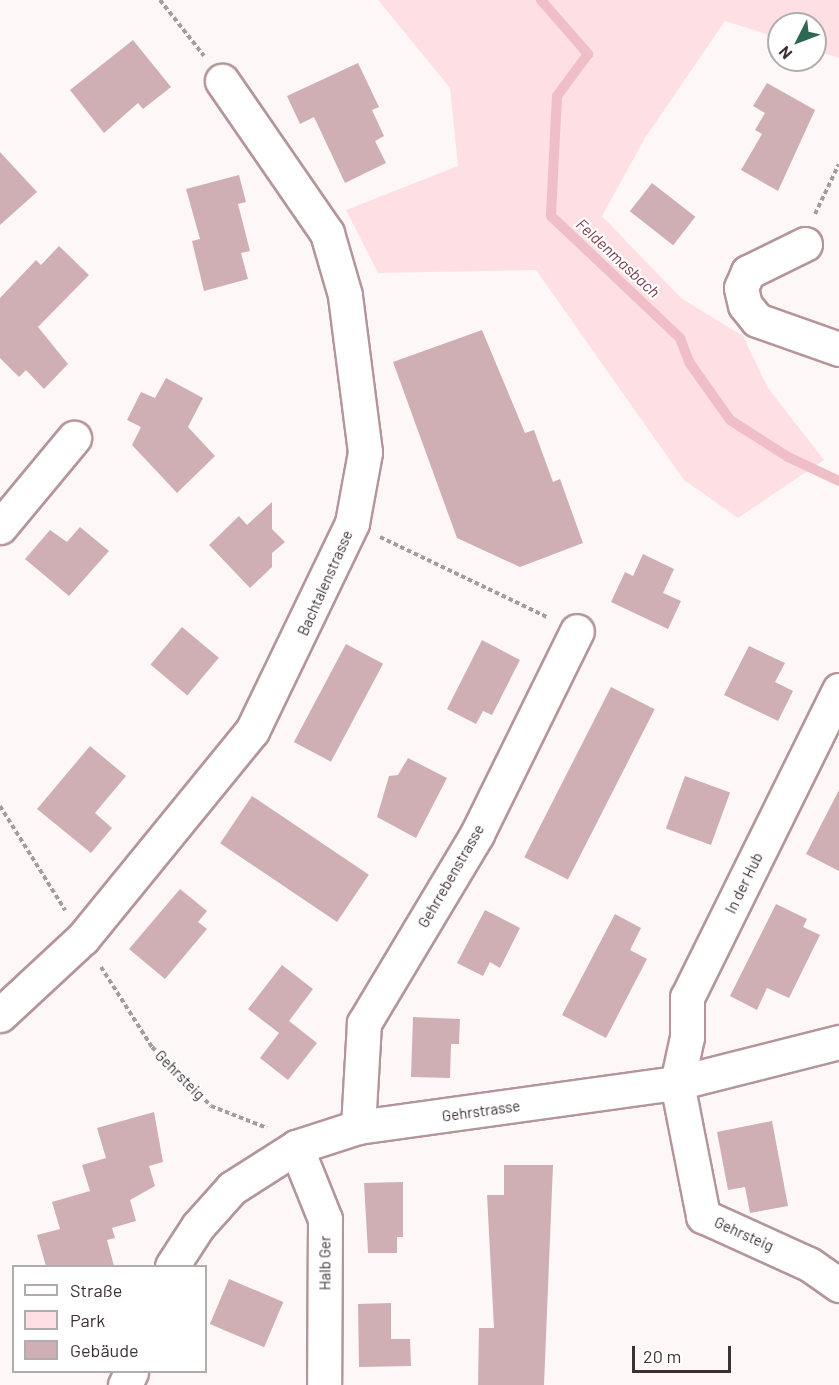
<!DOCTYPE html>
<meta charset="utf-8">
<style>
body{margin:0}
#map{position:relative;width:839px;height:1385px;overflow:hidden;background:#fef7f8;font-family:Barlow,sans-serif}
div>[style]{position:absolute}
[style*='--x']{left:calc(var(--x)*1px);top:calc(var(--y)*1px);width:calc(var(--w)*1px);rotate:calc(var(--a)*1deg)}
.green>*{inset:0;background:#fee0e4}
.stream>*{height:10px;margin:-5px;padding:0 5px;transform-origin:5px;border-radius:5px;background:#efbec6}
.building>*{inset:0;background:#cfafb4;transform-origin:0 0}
.path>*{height:4px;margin-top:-2px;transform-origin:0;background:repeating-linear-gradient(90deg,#a69c9e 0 4.5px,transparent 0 7.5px)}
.roads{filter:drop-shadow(2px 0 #b4959a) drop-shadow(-2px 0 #b4959a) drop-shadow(0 2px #b4959a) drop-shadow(0 -2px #b4959a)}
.street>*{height:33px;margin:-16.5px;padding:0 16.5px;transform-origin:16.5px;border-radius:16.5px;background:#fff}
span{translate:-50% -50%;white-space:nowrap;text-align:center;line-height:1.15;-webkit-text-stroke:4.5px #fff;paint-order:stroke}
.street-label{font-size:15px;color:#3e3133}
.water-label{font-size:16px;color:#7c3d4b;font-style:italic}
.legend{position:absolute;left:12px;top:1265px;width:195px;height:108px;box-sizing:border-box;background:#fff;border:2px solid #b2adad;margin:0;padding:8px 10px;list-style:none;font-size:18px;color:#3e3133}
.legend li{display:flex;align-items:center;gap:12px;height:30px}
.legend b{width:30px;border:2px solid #b2adad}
.north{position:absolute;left:767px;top:12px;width:60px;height:60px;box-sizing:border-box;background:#fff;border:2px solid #b2adad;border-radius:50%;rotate:228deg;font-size:16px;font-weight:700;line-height:24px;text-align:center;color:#3e3133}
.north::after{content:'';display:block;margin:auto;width:21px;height:27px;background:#2d6852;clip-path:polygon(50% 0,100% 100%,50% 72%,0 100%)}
.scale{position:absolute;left:632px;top:1346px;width:99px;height:27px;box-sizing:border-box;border:3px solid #3e3133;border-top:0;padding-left:8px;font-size:18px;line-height:21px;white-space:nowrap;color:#3e3133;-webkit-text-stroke:4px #fff;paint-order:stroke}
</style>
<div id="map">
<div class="green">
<div style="clip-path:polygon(378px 0,839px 0,839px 58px,815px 50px,815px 24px,779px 24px,779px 38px,725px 21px,645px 138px,602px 216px,681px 298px,743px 336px,768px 388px,824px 460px,738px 518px,684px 480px,536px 270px,378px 273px,346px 210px,458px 166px,450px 88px)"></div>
</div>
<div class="stream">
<div style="--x:541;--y:0;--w:72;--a:49"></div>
<div style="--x:588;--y:54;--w:52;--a:126.4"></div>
<div style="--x:557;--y:96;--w:120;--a:92.9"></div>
<div style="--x:551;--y:216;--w:178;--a:43.4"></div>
<div style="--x:680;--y:338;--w:26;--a:69"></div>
<div style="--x:689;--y:362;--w:71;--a:54.7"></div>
<div style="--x:730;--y:420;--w:69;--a:32.5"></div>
<div style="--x:788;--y:457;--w:56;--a:25.2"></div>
</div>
<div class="building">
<div style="clip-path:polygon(133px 40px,171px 87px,143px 109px,138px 103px,104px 133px,70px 90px)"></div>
<div style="clip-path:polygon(358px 63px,379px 107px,372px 110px,384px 136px,375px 141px,386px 163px,345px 183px,314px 117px,300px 124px,287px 96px)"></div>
<div style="clip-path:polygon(767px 83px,815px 110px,778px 191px,741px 170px,762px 134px,755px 130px,765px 113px,753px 106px)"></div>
<div style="clip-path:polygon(0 152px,37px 192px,0 225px)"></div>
<div style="clip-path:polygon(239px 175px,246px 202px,238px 204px,250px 251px,241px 253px,248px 279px,204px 291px,192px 241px,200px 239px,186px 189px)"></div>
<div style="left:652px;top:183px;width:55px;height:36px;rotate:38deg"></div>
<div style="clip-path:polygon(59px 246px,89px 275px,38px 327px,68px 364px,44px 389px,26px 370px,19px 377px,0 358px,0 298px,36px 260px,41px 265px)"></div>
<div style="clip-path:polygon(482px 330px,525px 433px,534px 430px,553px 482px,560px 479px,583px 543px,520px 567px,457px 538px,393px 362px)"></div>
<div style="clip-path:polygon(166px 378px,203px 398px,188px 427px,215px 456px,177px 493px,132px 445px,141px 427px,127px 420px,141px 392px,155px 398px)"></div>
<div style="clip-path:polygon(272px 502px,272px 529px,285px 542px,272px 553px,272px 567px,250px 588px,209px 545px,239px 516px,247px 525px)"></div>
<div style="clip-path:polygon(80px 527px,109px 551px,69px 596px,25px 559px,50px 530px,67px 542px)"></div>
<div style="clip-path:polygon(643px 554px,674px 569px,663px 593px,681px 601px,668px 629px,611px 602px,625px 572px,633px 576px)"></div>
<div style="left:182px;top:627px;width:48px;height:49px;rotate:40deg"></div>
<div style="clip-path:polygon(482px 640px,520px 660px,492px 715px,483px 711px,476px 724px,447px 709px)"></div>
<div style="left:346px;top:644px;width:42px;height:111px;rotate:28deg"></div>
<div style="clip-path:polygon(749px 646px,785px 663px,775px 682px,793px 691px,778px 721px,724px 695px)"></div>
<div style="left:611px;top:687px;width:49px;height:191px;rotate:27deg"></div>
<div style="clip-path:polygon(90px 746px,126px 776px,95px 813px,112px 828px,91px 853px,37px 809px)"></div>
<div style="clip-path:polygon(408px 758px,447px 778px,416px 838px,377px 817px,389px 776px,398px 775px)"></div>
<div style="left:685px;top:776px;width:48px;height:56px;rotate:20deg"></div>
<div style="clip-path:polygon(839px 790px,839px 871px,806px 854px)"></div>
<div style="left:252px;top:796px;width:141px;height:57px;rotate:34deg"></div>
<div style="clip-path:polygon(180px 889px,207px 911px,198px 922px,207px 929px,165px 979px,129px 949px)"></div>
<div style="clip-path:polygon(776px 904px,807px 919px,803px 927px,820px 935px,789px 998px,767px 988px,757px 1010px,730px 996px)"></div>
<div style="clip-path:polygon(485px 910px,520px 928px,500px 968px,490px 962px,483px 976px,457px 963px)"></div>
<div style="clip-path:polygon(615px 914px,641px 928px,630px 950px,647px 959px,606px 1038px,562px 1015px)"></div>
<div style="clip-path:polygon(282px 965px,313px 989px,289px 1021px,317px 1043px,288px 1080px,260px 1058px,279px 1033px,248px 1009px)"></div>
<div style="clip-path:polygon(413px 1017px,460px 1019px,459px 1044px,451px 1044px,450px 1078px,411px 1077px)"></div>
<div style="clip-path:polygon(154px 1112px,163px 1162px,149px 1166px,155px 1186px,130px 1200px,136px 1221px,112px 1228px,115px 1238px,107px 1240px,114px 1266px,46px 1266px,37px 1235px,60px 1229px,52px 1202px,90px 1191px,82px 1165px,106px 1158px,97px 1128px)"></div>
<div style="clip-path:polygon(772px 1121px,788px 1206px,750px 1213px,745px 1187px,728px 1190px,717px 1132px)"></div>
<div style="clip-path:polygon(504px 1165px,553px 1165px,544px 1385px,478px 1385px,479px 1328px,494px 1328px,487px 1195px,504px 1195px)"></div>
<div style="clip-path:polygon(403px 1182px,403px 1237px,397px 1237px,397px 1253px,368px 1253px,364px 1183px)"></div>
<div style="left:229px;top:1279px;width:59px;height:49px;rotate:23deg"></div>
<div style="clip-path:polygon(391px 1303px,391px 1339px,410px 1339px,411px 1366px,359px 1367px,358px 1304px)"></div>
</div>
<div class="path">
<div style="--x:160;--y:0;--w:71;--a:51.8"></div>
<div style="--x:815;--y:214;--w:55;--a:-64.4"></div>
<div style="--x:380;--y:537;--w:185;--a:25.6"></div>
<div style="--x:0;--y:806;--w:123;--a:58"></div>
<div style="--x:101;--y:967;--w:95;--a:57.5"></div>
<div style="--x:152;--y:1047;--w:83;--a:45"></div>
<div style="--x:211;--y:1106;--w:60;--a:21.4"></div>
</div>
<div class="roads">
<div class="street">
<div style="--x:805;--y:244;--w:64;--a:153.8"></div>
<div style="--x:748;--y:272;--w:17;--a:114"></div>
<div style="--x:741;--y:288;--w:17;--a:77"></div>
<div style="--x:745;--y:305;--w:19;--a:51"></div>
<div style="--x:757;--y:320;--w:87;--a:19.5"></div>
<div style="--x:0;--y:527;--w:116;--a:-50.3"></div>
<div style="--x:839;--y:690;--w:343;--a:116.3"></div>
<div style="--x:687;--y:997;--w:40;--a:90"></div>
<div style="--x:687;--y:1037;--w:47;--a:102.3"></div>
<div style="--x:677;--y:1083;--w:136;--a:78.9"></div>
<div style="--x:703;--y:1216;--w:116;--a:24.4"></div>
<div style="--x:809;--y:1264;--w:37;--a:35"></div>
<div style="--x:0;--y:1015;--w:113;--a:-42.9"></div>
<div style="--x:83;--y:938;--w:267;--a:-50.8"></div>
<div style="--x:252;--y:731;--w:231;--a:-64.3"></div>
<div style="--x:352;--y:523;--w:72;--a:-79.6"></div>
<div style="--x:365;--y:452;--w:158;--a:-97.3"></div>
<div style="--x:345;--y:295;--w:65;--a:-106.2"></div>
<div style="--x:327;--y:233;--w:185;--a:-124.6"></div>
<div style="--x:358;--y:1127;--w:104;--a:-86.7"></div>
<div style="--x:364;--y:1023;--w:220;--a:-59.1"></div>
<div style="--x:477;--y:834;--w:226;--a:-63.8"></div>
<div style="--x:296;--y:1147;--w:78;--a:68.1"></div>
<div style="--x:325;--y:1219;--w:166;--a:90.3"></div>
<div style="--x:172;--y:1266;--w:48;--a:-57"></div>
<div style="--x:198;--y:1226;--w:51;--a:-48.2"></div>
<div style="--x:232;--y:1188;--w:76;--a:-32.6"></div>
<div style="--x:296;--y:1147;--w:65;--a:-17.9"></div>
<div style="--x:358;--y:1127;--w:322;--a:-7.9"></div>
<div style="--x:677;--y:1083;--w:167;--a:-14.2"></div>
<div style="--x:125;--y:1385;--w:14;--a:-65"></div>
</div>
</div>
<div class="street-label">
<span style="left:325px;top:583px;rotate:-66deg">Bachtalenstrasse</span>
<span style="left:451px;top:876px;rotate:-60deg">Gehrrebenstrasse</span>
<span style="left:744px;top:883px;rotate:-64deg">In der Hub</span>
<span style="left:180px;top:1075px;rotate:45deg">Gehrsteig</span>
<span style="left:481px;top:1111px;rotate:-8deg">Gehrstrasse</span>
<span style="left:744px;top:1234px;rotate:24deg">Gehrsteig</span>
<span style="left:325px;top:1263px;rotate:-90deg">Halb Ger</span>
</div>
<div class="water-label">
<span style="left:618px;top:258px;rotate:43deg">Feldenmasbach</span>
</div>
<ul class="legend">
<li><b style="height:8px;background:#fff"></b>Straße</li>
<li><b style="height:16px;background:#fee0e4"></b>Park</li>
<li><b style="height:16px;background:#cfafb4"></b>Gebäude</li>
</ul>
<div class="north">N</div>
<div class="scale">20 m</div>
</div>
